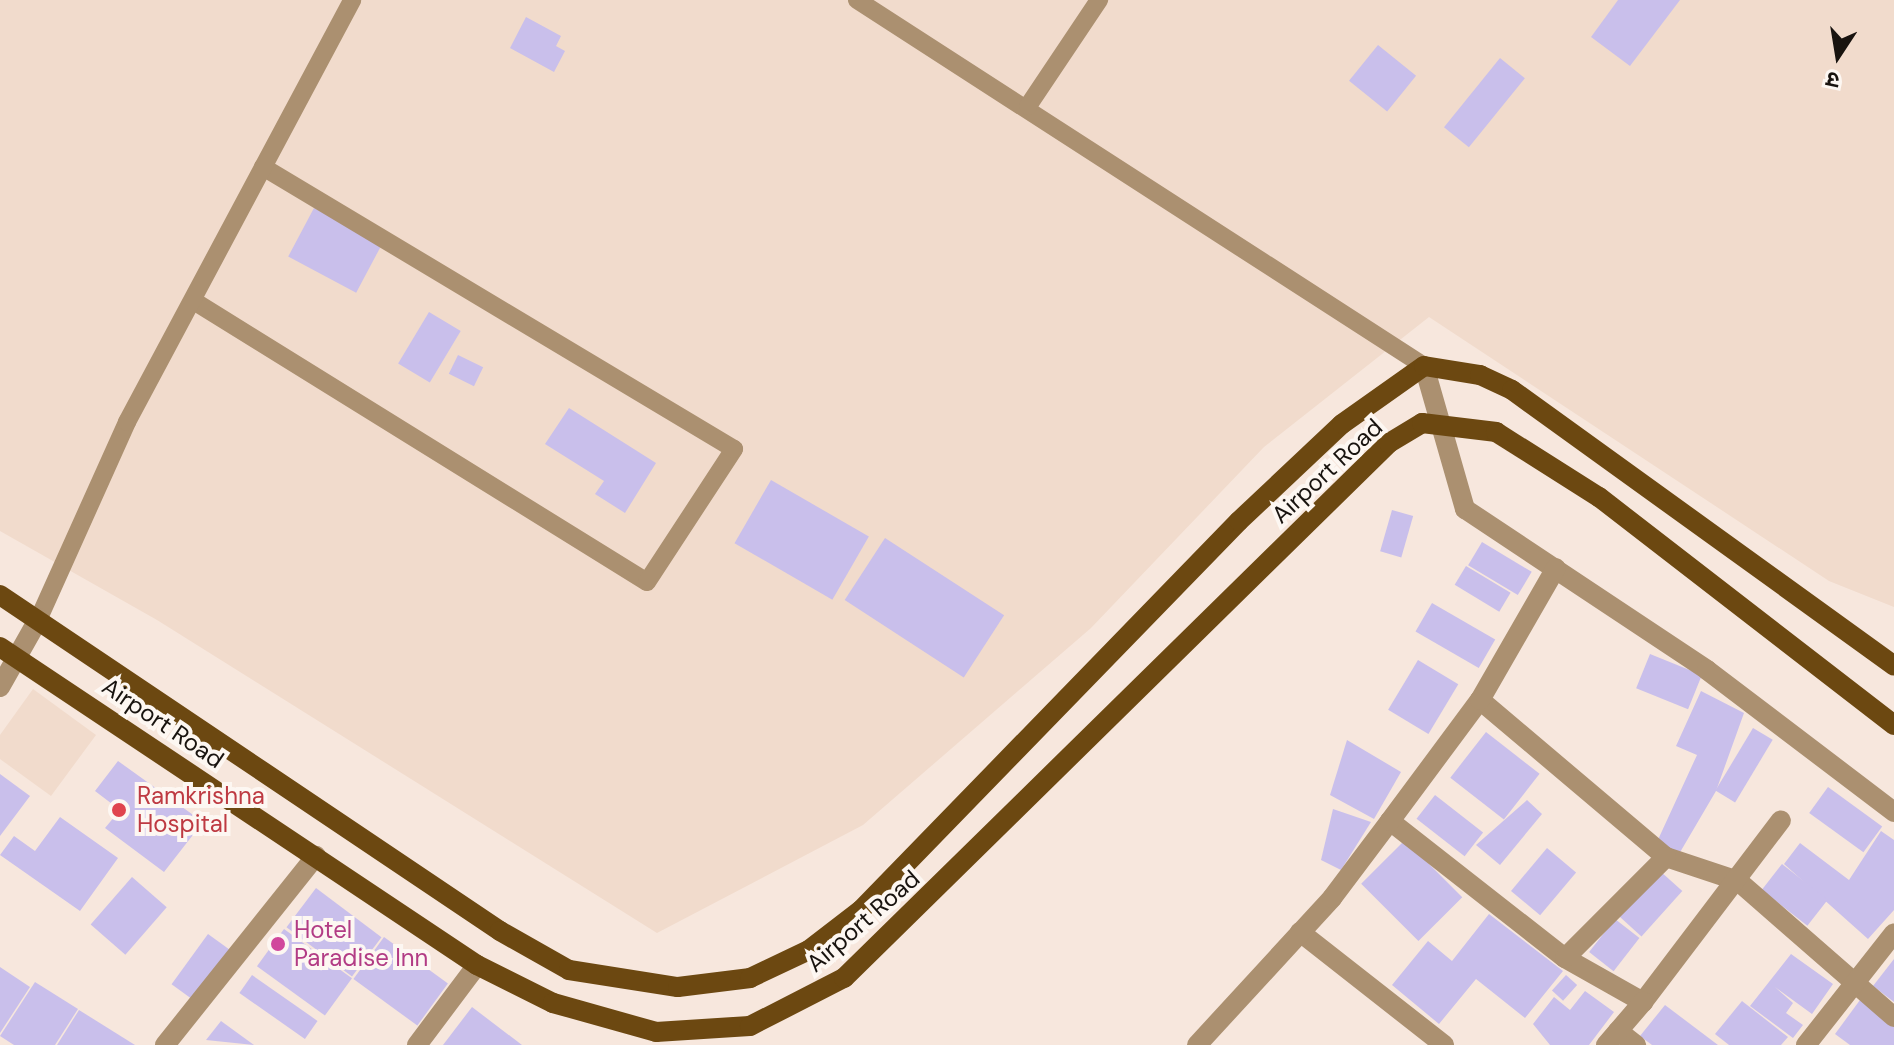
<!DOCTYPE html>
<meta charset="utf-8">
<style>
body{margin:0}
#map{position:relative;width:1894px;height:1045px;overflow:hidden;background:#f7e7dd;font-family:"DM Sans","Noto Sans Devanagari",sans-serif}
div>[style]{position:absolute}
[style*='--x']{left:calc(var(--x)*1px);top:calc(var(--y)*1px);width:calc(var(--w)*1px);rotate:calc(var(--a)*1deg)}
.built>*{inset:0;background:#f1dbcc}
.building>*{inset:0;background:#c9bfeb;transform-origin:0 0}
.service>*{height:18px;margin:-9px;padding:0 9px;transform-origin:9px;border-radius:9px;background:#ab9070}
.minor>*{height:20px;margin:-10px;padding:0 10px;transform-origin:10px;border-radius:10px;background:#ab9070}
.primary>*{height:20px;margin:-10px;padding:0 10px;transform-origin:10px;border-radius:10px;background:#6c4811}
.dots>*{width:22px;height:22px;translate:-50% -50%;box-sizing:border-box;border:4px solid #fdf7f2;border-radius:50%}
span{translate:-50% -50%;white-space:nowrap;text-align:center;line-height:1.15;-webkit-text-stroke:8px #fdf7f2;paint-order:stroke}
.street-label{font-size:24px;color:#18130f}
.health-label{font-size:24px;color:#be3a42}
.left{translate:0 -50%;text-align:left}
.hotel-label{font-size:24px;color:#b23c85}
.north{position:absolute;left:1798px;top:16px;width:80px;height:80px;-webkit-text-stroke:6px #fdf7f2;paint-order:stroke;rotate:192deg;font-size:22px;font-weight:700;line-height:32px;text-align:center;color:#18130f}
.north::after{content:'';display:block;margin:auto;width:28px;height:36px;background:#18130f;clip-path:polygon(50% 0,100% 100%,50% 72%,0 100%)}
</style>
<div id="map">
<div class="built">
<div style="clip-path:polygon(0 0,1894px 0,1894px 607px,1829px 581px,1429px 317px,1264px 447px,1091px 628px,863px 825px,657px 933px,157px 620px,0 531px)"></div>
<div style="clip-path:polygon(33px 689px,96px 735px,51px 796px,0 759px,0 735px)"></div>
</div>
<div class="building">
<div style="clip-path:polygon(1618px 0,1680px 0,1630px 66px,1591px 37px)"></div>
<div style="clip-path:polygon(526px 17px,561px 36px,556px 46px,565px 51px,554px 72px,510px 48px)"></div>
<div style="left:1378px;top:45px;width:49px;height:46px;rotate:39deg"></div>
<div style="left:1500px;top:58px;width:32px;height:89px;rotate:39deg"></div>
<div style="left:314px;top:208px;width:77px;height:55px;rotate:28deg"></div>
<div style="left:429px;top:312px;width:37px;height:60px;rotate:31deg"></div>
<div style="left:458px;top:355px;width:28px;height:21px;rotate:26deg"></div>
<div style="clip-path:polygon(569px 408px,656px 463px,625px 513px,595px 494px,604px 481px,545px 444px)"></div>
<div style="left:771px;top:480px;width:113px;height:73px;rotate:30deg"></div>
<div style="left:1392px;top:510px;width:22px;height:43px;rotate:16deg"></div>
<div style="left:885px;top:538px;width:142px;height:74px;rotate:33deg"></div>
<div style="left:1482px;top:542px;width:58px;height:27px;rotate:31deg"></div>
<div style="left:1466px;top:566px;width:52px;height:22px;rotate:31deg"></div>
<div style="left:1432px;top:603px;width:73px;height:33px;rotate:30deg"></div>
<div style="left:1650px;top:654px;width:56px;height:37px;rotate:22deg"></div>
<div style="left:1418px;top:660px;width:47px;height:58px;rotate:31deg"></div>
<div style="clip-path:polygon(1701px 691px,1744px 713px,1716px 791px,1679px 854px,1656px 844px,1697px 755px,1676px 746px)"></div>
<div style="left:1753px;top:728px;width:23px;height:73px;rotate:31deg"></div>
<div style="left:1486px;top:732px;width:68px;height:58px;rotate:38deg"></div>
<div style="clip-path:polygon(1347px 740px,1401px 772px,1374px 819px,1330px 795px)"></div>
<div style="clip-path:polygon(118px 761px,203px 822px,164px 872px,105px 828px,120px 810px,95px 791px)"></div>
<div style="clip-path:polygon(0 774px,30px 796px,0 836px)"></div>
<div style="left:1828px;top:787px;width:67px;height:32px;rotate:36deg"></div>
<div style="left:1435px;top:795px;width:61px;height:30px;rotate:38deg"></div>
<div style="clip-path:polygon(1527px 800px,1542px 814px,1500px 865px,1476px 845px)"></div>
<div style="clip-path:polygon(1333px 809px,1371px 822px,1341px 870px,1321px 860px)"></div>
<div style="clip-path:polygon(60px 817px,118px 858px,80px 911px,0 855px,14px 836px,35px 851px)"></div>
<div style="clip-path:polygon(1881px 831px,1894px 840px,1894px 910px,1868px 939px,1784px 864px,1800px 843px,1849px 880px)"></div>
<div style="left:1405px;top:840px;width:81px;height:62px;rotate:45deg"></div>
<div style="left:1547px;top:848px;width:38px;height:56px;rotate:40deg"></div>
<div style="left:1782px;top:864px;width:58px;height:33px;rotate:38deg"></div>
<div style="left:1660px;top:871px;width:30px;height:61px;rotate:42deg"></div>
<div style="left:132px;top:877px;width:46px;height:63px;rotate:41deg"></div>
<div style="left:316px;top:888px;width:82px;height:49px;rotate:37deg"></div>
<div style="clip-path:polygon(1489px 914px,1563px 971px,1525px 1018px,1476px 979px,1439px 1024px,1392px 985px,1428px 941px,1452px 961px)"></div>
<div style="left:1615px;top:919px;width:31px;height:42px;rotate:38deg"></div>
<div style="left:284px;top:929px;width:84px;height:46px;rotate:36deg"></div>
<div style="left:208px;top:934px;width:29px;height:62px;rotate:36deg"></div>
<div style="left:384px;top:937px;width:79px;height:52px;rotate:36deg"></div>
<div style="clip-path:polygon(1791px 954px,1833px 984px,1812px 1014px,1775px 987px,1793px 1003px,1786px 1013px,1803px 1025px,1793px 1038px,1750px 1006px)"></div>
<div style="clip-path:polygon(1894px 959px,1894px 1002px,1873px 986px)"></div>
<div style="clip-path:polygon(0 967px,30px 987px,0 1033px)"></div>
<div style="left:252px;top:975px;width:80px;height:22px;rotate:35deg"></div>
<div style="left:1566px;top:975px;width:15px;height:21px;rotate:42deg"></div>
<div style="clip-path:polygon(35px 982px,78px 1009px,55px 1045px,14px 1045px,0 1036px)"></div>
<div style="clip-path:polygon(1585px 991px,1614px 1012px,1589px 1045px,1550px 1045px,1533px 1024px,1554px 997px,1570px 1010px)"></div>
<div style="clip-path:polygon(1860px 1000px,1894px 1026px,1894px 1045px,1850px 1045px,1835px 1034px)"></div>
<div style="clip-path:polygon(1742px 1001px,1788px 1037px,1781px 1045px,1729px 1045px,1715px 1034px)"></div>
<div style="clip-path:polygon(1665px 1005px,1718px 1045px,1652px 1045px,1640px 1036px)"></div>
<div style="clip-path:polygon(472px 1007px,522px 1045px,443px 1045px)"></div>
<div style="clip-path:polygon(79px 1010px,135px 1045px,57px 1045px)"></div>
<div style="clip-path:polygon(221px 1021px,254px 1045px,206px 1040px)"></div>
</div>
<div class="service">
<div style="--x:857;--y:0;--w:675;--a:32.84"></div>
<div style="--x:1028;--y:106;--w:128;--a:-56.2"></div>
<div style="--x:197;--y:303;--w:529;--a:31.8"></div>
<div style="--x:647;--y:582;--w:159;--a:-56.8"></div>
<div style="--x:734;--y:449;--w:549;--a:-149.09"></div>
<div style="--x:39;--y:618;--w:215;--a:-65.8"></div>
<div style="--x:127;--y:422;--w:478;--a:-61.9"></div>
</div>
<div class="minor">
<div style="--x:1424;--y:366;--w:149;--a:74"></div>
<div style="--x:1465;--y:509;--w:291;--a:33.6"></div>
<div style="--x:1707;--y:670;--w:235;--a:37.2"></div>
<div style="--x:0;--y:687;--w:79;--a:-60.5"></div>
<div style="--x:1480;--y:700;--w:243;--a:40.2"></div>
<div style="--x:1666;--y:857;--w:76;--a:18.4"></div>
<div style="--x:1738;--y:881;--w:207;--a:41.1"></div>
<div style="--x:1390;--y:821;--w:222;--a:38.1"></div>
<div style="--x:1565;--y:958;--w:90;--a:29.4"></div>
<div style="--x:1643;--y:1002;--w:228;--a:-52.8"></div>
<div style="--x:1300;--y:932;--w:183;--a:38.1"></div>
<div style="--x:1565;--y:958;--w:143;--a:-45"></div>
<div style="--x:1618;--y:1031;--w:23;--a:38"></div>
<div style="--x:165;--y:1045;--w:242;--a:-51.4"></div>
<div style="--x:417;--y:1045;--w:100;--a:-53.1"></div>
<div style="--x:1197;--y:1045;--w:200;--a:-47.4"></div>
<div style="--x:1332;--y:898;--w:96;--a:-53"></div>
<div style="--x:1390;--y:821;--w:151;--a:-53.4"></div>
<div style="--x:1480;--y:700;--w:152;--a:-60.1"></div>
<div style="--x:1606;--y:1045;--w:57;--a:-49.3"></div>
<div style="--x:1806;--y:1045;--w:142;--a:-51.8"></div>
</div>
<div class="primary">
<div style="--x:0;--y:595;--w:602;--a:33.9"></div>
<div style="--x:500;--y:931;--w:79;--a:29.5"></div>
<div style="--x:569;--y:970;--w:110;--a:8.9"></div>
<div style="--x:678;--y:987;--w:73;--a:-7.1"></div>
<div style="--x:750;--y:978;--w:65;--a:-25.4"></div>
<div style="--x:809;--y:950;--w:66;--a:-37.6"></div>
<div style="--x:861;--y:910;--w:542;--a:-45.82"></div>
<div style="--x:1239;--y:521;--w:141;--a:-43.3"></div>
<div style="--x:1342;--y:424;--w:100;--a:-35.3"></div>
<div style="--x:1424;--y:366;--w:57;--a:9.1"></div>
<div style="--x:1480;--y:375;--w:35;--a:25"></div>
<div style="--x:1512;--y:390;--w:471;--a:35.8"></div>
<div style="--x:0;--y:647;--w:573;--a:33.69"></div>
<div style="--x:477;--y:965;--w:85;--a:26.6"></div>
<div style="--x:553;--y:1003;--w:107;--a:15.7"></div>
<div style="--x:656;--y:1032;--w:94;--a:-3.7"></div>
<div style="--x:750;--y:1026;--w:106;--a:-27.1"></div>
<div style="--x:844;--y:978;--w:764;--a:-44.47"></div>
<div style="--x:1389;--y:443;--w:39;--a:-31"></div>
<div style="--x:1422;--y:423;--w:75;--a:6.9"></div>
<div style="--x:1496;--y:432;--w:122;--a:32.3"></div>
<div style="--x:1599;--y:497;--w:373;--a:37.7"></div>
</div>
<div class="dots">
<div style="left:119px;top:810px;background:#e0444e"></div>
<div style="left:278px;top:944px;background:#d1479c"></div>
</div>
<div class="street-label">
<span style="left:1327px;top:471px;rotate:-43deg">Airport Road</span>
<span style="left:163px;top:723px;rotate:34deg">Airport Road</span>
<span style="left:863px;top:921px;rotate:-41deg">Airport Road</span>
</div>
<div class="health-label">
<span class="left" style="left:137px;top:810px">Ramkrishna<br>Hospital</span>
</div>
<div class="hotel-label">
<span class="left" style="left:294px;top:944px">Hotel<br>Paradise Inn</span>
</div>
<div class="north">उ</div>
</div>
